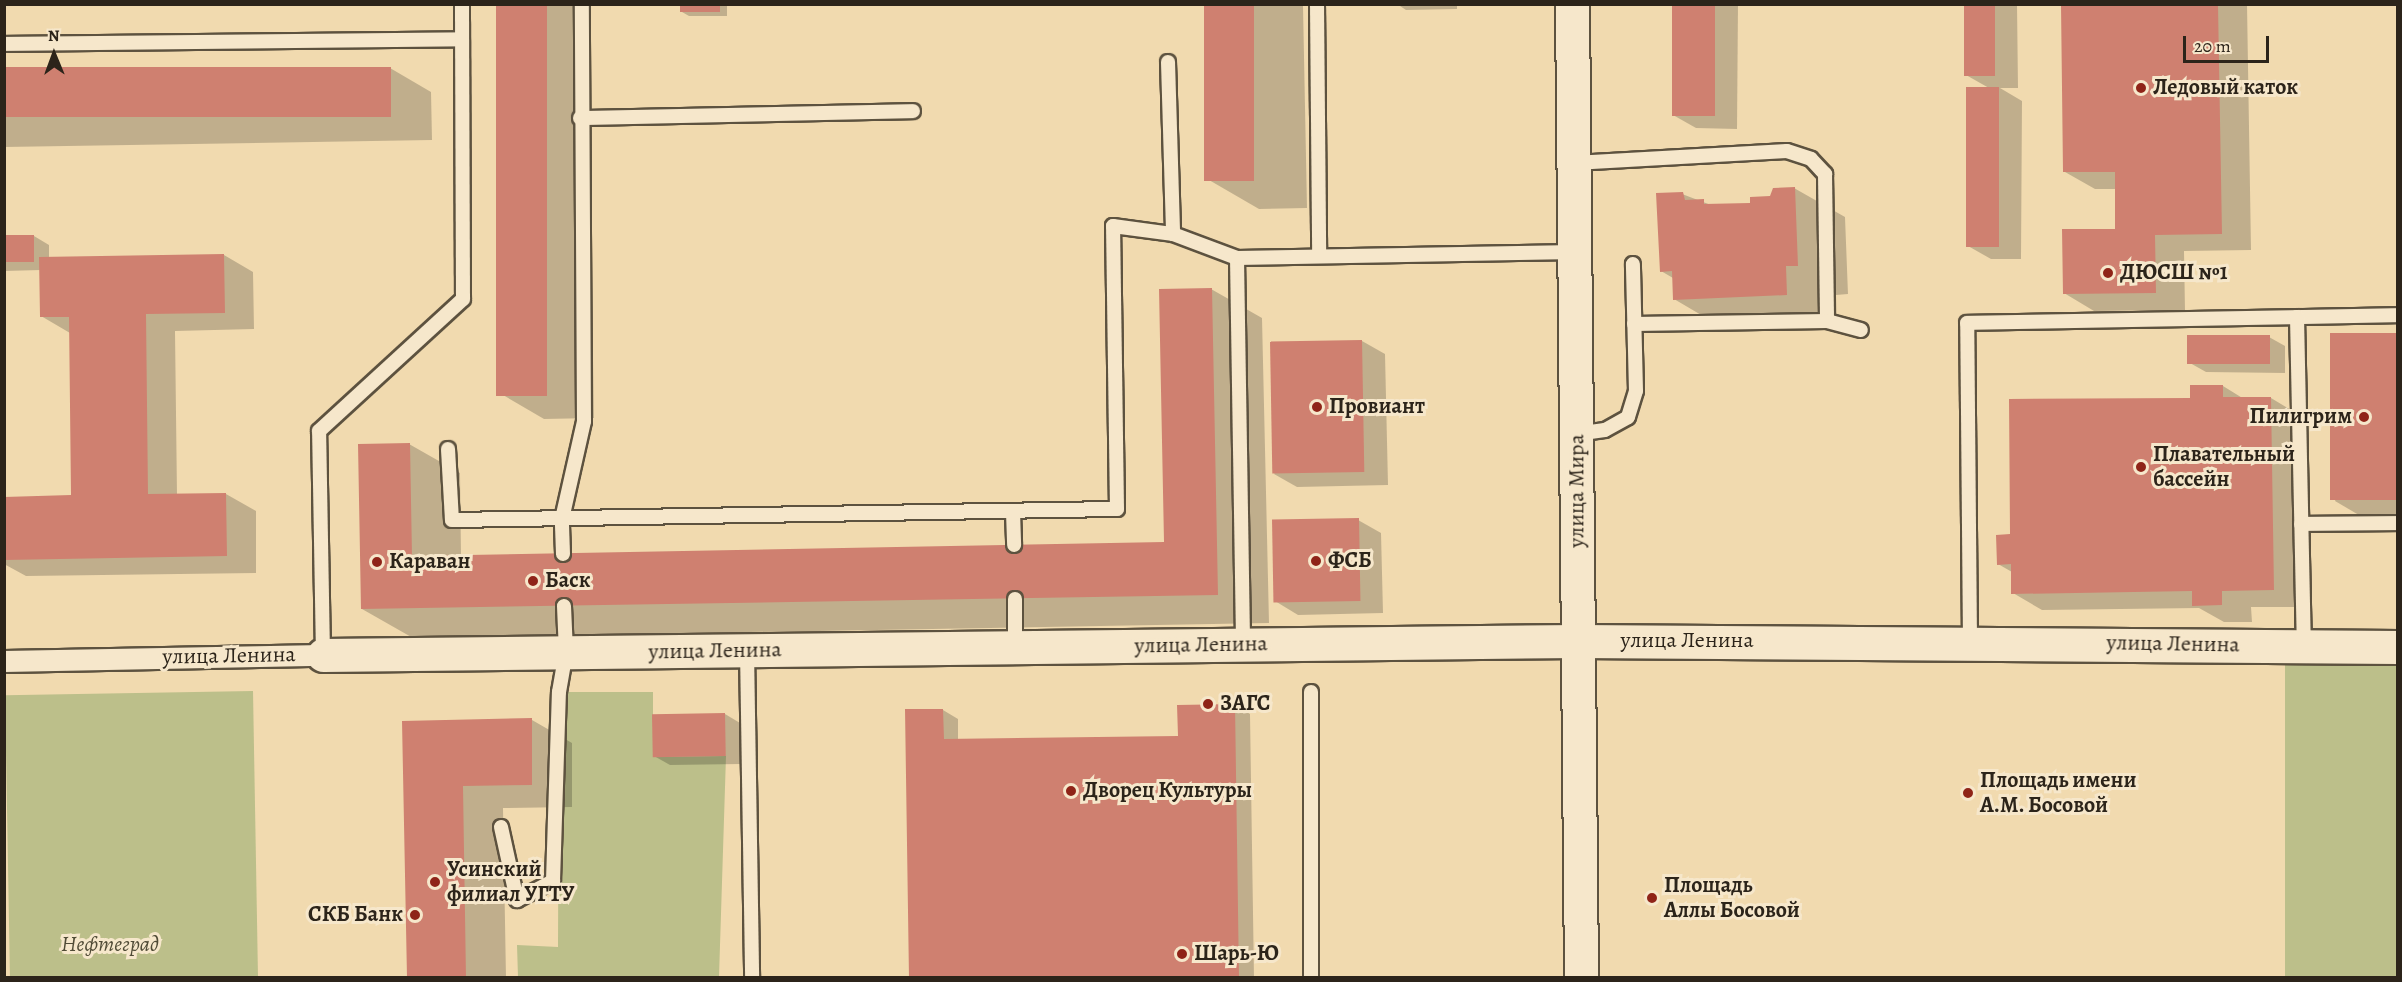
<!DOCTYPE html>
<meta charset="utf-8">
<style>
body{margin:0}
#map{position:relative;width:2402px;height:982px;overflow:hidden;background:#f1daaf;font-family:Alegreya,serif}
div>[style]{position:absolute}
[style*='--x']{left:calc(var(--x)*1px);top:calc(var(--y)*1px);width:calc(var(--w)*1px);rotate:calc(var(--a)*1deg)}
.green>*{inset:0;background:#bcbf8a;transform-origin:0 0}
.shadow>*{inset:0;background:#0003}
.building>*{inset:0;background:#cf8070;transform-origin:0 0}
.roads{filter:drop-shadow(2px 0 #5d523f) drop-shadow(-2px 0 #5d523f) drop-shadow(0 2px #5d523f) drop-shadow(0 -2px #5d523f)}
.service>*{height:14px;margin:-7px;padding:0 7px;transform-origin:7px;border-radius:7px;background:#f6e7cb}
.pedestrian>*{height:21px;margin:-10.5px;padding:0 10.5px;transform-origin:10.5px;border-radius:10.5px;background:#f6e7cb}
.tertiary>*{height:33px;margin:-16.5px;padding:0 16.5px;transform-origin:16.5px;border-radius:16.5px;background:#f6e7cb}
.secondary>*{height:33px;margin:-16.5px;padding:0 16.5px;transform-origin:16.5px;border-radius:16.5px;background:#f6e7cb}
.dots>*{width:16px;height:16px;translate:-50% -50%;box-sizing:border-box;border:3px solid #f6e7cb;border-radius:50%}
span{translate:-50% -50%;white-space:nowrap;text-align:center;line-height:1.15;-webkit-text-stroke:6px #f6e7cb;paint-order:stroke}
.poi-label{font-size:22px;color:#2c241a;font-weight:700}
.left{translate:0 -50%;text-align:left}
.right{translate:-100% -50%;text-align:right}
.street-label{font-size:22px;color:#2c241a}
.park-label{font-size:22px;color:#504b36;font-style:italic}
.frame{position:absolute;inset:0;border:6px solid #2c241a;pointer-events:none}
.north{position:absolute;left:24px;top:24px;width:60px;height:60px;-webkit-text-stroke:4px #f6e7cb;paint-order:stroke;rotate:359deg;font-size:16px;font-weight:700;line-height:24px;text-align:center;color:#2c241a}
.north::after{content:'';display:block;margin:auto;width:21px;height:27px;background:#2c241a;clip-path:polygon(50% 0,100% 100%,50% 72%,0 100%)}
.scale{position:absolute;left:2183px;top:36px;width:86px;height:27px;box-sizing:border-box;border:3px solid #2c241a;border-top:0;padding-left:8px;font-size:18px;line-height:21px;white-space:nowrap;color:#2c241a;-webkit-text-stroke:4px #f6e7cb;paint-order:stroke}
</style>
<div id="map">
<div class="green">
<div style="left:2397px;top:658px;width:319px;height:112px;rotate:90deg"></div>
<div style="left:253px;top:691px;width:286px;height:248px;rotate:89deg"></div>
<div style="clip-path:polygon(559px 692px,653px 692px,653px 757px,726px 756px,719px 977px,518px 977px,517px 945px,558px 947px)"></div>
</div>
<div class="shadow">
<div style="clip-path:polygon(497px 4px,587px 4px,594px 418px,544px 419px,503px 395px)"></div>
<div style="clip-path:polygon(682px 4px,727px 4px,727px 16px,689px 16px,682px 12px)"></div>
<div style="clip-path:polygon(1206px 4px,1303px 6px,1307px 208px,1259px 209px,1209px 180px)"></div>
<div style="clip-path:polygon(1397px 4px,1457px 4px,1457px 9px,1406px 10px)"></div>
<div style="clip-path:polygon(1674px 4px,1738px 4px,1737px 129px,1696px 128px,1673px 115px)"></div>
<div style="clip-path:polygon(1965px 4px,2017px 4px,2018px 88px,2000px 88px,2022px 101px,2021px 259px,1991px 259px,1968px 246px,1989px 88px,1966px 75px)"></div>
<div style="clip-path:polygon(2062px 4px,2247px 4px,2251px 250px,2184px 251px,2185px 310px,2094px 311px,2064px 293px,2117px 230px,2116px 189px,2095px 189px,2065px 172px)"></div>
<div style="clip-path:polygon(390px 68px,431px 92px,432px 140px,4px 147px,4px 75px)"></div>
<div style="clip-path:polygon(1794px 188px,1845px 217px,1848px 294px,1836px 295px,1837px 323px,1725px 329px,1674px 299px,1673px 278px,1661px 271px,1682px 194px,1711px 205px,1752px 205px)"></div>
<div style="clip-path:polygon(34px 236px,49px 245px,49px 258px,224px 255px,253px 272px,254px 329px,175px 331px,177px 495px,226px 494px,256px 511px,256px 573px,26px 576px,4px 564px,4px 498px,73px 497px,70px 333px,41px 316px,41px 270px,4px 271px,4px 237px)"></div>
<div style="clip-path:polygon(1211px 289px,1262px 318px,1269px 623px,413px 638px,362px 609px,409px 444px,460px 473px,461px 557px,1165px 544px)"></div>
<div style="clip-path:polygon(2398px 335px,2398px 517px,2364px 518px,2335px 501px)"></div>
<div style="clip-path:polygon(2269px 337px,2285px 346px,2285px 373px,2206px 372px,2190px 363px)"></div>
<div style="clip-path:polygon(1362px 341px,1385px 354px,1388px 485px,1297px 487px,1274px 474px)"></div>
<div style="clip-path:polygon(2223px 386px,2244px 399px,2271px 398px,2301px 416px,2303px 607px,2251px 607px,2252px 622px,2224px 622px,2199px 608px,2042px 610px,2013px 593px,2012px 572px,1998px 564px,2012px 536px,2192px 399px)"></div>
<div style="clip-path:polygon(1358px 520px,1381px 533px,1383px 613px,1298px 615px,1275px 601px)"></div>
<div style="clip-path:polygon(1235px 705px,1250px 714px,1254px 978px,910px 978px,943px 710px,958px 719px,958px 741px,1179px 738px)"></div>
<div style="clip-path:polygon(725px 714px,740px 723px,741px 764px,670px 765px,654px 756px)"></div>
<div style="clip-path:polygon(532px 720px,572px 743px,572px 807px,503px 808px,506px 978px,409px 978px,404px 722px)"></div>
</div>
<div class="building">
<div style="left:496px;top:4px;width:51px;height:392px"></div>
<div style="left:680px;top:4px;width:40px;height:8px"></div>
<div style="left:1204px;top:4px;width:50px;height:177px"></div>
<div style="left:1672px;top:4px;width:43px;height:112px"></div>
<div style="left:1964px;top:4px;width:31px;height:72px"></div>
<div style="clip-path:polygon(2061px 5px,2218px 5px,2222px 234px,2155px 235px,2156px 293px,2063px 294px,2062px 229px,2115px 229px,2115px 172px,2063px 172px)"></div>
<div style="left:391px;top:67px;width:50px;height:387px;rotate:90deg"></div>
<div style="left:1966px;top:87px;width:33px;height:160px"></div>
<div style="clip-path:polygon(1795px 187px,1798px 266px,1786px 266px,1787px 295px,1673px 300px,1672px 271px,1660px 272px,1656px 193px,1683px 192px,1685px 200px,1704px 199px,1704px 204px,1750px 203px,1750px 197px,1770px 196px,1773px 188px)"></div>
<div style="left:4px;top:235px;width:30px;height:27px"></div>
<div style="clip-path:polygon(224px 254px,225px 313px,146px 314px,148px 494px,226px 493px,227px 556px,4px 560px,4px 497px,71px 495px,69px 317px,40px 317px,39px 257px)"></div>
<div style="clip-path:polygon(1212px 288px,1218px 595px,361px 609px,358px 444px,410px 443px,412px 556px,1164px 542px,1159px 289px)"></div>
<div style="left:2398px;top:333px;width:167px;height:68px;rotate:90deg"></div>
<div style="left:2187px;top:335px;width:83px;height:29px"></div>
<div style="left:1362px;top:340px;width:132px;height:92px;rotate:89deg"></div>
<div style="clip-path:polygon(2190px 385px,2223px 385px,2223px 397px,2271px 397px,2274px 590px,2222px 591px,2222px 605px,2192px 606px,2192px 591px,2011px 594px,2011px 564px,1997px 565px,1996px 535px,2010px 534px,2009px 399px,2190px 398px)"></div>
<div style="left:1359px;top:518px;width:83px;height:87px;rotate:89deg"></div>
<div style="clip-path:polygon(1235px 704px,1239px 978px,909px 978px,905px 709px,943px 709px,944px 739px,1178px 736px,1177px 705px)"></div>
<div style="left:725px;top:713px;width:43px;height:73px;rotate:89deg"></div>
<div style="clip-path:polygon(532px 718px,532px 785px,463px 786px,466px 978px,407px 978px,402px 721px)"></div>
</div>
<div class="roads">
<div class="service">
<div style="--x:1317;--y:4;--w:252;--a:89.5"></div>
<div style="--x:4;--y:44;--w:458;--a:-0.6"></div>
<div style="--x:1168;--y:62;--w:172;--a:88.3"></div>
<div style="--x:580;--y:118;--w:333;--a:-1.2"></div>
<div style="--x:1574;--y:163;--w:213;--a:-3.2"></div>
<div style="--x:1787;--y:151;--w:25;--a:18"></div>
<div style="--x:1811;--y:159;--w:21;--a:47"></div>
<div style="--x:1825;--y:174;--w:147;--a:89.2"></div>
<div style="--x:1237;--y:258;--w:387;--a:89.1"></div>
<div style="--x:2297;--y:317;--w:101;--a:-1.1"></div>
<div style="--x:1634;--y:324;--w:193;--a:-0.9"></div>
<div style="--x:1827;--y:321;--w:35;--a:15"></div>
<div style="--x:1576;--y:434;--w:29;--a:-8"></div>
<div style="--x:1605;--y:430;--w:26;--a:-29"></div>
<div style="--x:1628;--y:417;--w:27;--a:-73"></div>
<div style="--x:1636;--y:391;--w:127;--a:-91.4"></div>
<div style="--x:448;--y:449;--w:71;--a:86.8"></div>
<div style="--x:452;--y:520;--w:665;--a:-0.95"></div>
<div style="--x:1117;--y:509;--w:283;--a:-90.8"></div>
<div style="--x:1113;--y:226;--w:61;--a:7.6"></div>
<div style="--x:1173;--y:234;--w:68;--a:20.6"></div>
<div style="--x:1237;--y:258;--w:338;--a:-1"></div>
<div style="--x:1013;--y:512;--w:33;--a:88"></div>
<div style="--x:2301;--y:524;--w:97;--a:-0.6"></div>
<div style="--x:563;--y:554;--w:35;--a:-92"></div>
<div style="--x:562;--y:519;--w:100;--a:-77.3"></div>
<div style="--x:584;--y:421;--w:417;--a:-90.3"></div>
<div style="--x:1015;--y:599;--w:48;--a:90"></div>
<div style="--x:1970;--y:641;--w:318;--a:-90.5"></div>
<div style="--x:1967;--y:323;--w:330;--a:-1"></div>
<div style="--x:2297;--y:317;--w:329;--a:88.8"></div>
<div style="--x:747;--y:650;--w:328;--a:89.1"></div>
<div style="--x:323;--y:655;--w:224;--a:-91"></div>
<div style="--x:319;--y:431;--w:195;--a:-42.5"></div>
<div style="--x:463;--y:299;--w:295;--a:-90.2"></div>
<div style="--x:501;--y:827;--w:75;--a:77.6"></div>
<div style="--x:517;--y:900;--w:41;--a:-27.8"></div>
<div style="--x:553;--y:881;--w:189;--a:-88.2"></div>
<div style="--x:559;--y:692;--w:41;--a:-80.1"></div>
<div style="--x:566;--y:652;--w:46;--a:-92.5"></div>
<div style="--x:1311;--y:978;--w:286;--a:-90"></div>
</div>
<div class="pedestrian">
<div style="--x:4;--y:661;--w:319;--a:-1.1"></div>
</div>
<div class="tertiary">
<div style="--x:323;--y:655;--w:1255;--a:-0.64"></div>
<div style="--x:1578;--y:641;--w:820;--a:0.42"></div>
</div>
<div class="secondary">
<div style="--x:1572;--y:4;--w:974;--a:89.47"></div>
</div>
</div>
<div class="dots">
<div style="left:2141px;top:88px;background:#8f2418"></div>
<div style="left:2108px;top:273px;background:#8f2418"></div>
<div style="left:1317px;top:407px;background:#8f2418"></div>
<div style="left:2364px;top:417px;background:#8f2418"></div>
<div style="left:2141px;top:467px;background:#8f2418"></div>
<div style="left:1316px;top:561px;background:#8f2418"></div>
<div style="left:377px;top:562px;background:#8f2418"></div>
<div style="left:533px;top:581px;background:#8f2418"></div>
<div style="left:1208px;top:704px;background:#8f2418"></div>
<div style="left:1071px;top:791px;background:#8f2418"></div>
<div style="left:1968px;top:793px;background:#8f2418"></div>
<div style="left:435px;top:882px;background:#8f2418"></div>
<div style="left:1652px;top:898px;background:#8f2418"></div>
<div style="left:415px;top:915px;background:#8f2418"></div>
<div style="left:1182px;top:954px;background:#8f2418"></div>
</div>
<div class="poi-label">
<span class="left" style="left:2153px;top:88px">Ледовый каток</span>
<span class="left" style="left:2120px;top:273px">ДЮСШ №1</span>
<span class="left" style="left:1329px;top:407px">Провиант</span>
<span class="right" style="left:2352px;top:417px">Пилигрим</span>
<span class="left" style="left:2153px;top:467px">Плавательный<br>бассейн</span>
<span class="left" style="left:1328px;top:561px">ФСБ</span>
<span class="left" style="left:389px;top:562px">Караван</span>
<span class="left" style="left:545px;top:581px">Баск</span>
<span class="left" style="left:1220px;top:704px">ЗАГС</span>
<span class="left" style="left:1980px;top:793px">Площадь имени<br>А.М. Босовой</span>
<span class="left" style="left:1083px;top:791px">Дворец Культуры</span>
<span class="left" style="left:447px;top:882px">Усинский<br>филиал УГТУ</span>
<span class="left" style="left:1664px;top:898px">Площадь<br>Аллы Босовой</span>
<span class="right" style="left:403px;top:915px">СКБ Банк</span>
<span class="left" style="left:1194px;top:954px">Шарь-Ю</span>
</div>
<div class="street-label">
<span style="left:1577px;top:491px;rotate:-90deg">улица Мира</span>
<span style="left:1687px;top:641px">улица Ленина</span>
<span style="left:2173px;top:644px;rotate:1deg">улица Ленина</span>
<span style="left:1201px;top:645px;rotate:-1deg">улица Ленина</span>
<span style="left:715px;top:651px;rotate:-1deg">улица Ленина</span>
<span style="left:229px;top:656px;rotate:-1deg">улица Ленина</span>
</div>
<div class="park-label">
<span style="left:110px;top:945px">Нефтеград</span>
</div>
<div class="frame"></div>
<div class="north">N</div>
<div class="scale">20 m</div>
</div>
